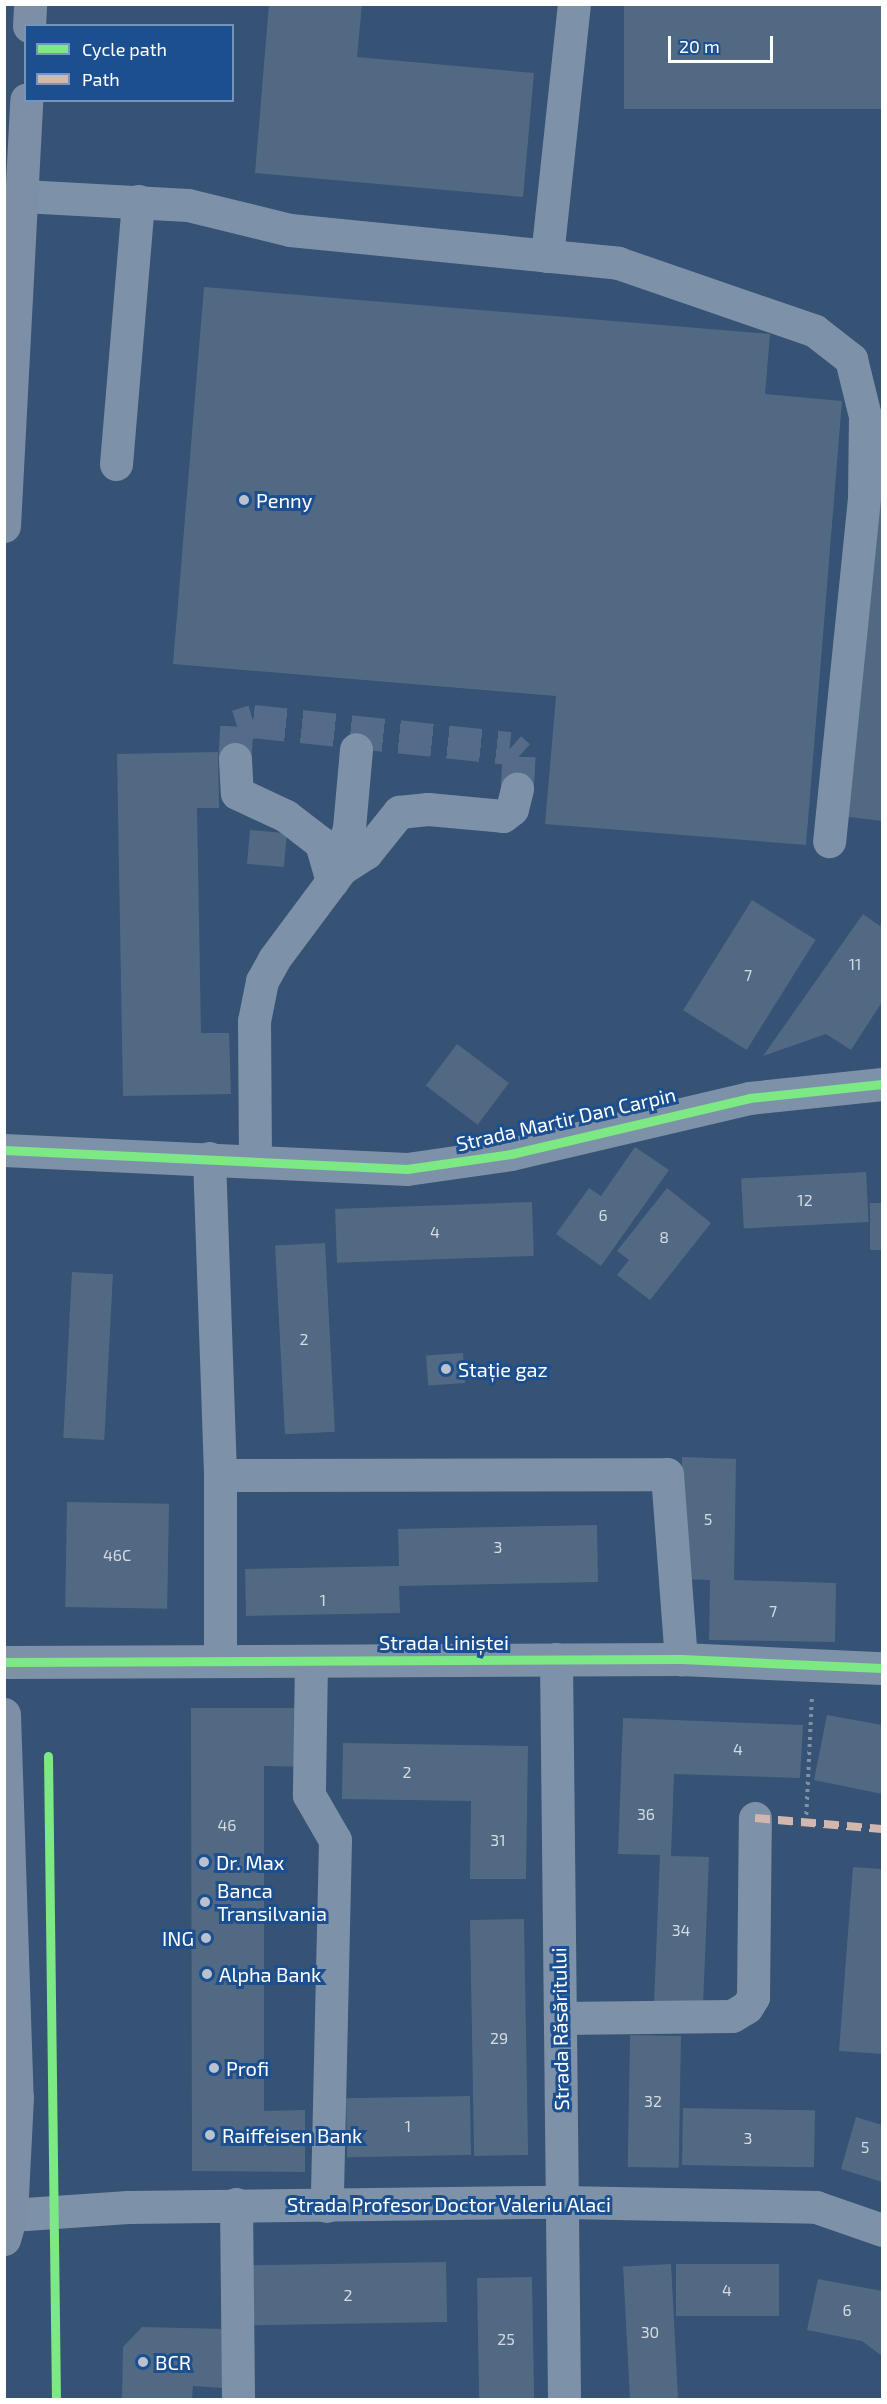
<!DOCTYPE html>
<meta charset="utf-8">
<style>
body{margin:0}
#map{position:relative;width:887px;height:2404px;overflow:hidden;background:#365274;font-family:"Exo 2",sans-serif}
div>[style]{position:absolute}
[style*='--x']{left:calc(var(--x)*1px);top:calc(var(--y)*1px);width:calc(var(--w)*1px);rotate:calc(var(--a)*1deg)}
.building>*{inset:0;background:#526984;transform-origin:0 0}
.minor-tunnel>*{height:33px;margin-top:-16.5px;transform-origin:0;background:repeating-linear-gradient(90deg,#546c89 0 33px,transparent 0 49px)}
.path>*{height:4px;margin-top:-2px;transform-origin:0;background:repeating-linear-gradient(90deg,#7d92a8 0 3px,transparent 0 7.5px)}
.minor>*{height:33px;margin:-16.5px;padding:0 16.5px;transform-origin:16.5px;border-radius:16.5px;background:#7d92a8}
.major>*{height:33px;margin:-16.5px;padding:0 16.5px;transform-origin:16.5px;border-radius:16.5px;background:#7d8ea7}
.quiet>*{height:8px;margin-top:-4px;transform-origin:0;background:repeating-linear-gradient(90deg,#d1b7ad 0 15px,transparent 0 23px)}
.cycleway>*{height:9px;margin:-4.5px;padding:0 4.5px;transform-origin:4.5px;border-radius:4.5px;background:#7ce984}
.dots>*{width:16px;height:16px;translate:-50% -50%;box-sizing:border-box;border:3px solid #1b4f8f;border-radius:50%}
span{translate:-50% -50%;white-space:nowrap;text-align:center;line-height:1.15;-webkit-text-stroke:6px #1b4f8f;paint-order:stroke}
.number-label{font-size:16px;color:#d4dae0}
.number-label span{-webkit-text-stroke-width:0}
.poi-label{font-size:20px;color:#fff}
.left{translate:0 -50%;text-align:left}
.right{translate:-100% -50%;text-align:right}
.street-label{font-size:20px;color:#fff}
.frame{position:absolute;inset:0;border:6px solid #fff;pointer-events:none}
.legend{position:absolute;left:24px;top:24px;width:210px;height:78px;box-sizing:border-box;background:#1b4f8f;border:2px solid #7695bc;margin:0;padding:8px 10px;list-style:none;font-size:18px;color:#fff}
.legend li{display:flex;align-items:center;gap:12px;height:30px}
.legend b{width:30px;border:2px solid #7695bc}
.scale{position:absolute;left:668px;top:36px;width:105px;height:27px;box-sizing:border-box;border:3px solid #fff;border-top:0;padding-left:8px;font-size:18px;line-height:21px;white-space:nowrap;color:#fff;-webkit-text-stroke:4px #1b4f8f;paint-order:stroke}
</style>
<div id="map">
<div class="building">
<div style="clip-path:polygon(269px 4px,362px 4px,357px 57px,534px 73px,523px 197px,255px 173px)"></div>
<div style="left:624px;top:4px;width:258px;height:105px"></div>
<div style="clip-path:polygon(204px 287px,770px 334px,765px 394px,842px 401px,806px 845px,545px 824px,556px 696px,173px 664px)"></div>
<div style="clip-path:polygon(881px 421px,882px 421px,882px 821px,841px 816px)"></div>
<div style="clip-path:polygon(218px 752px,219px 808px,197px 808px,201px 1033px,229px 1033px,231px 1094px,123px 1096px,117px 754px)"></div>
<div style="left:250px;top:830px;width:37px;height:34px;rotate:5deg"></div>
<div style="left:752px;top:900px;width:75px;height:130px;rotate:32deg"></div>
<div style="clip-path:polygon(863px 914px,880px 926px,882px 921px,882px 1002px,851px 1050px,826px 1034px,763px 1056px)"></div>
<div style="left:457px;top:1044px;width:65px;height:52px;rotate:37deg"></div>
<div style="clip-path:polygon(635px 1147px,669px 1170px,601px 1266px,556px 1234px,589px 1188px,601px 1196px)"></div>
<div style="left:866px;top:1172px;width:50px;height:125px;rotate:87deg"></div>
<div style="clip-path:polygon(667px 1188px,711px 1223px,650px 1300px,617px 1275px,629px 1260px,617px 1251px)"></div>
<div style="left:532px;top:1202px;width:54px;height:197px;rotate:88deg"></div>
<div style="left:870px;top:1203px;width:12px;height:47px"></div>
<div style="left:325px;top:1243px;width:189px;height:50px;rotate:87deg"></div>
<div style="left:72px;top:1272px;width:41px;height:166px;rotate:3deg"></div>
<div style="left:463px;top:1353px;width:30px;height:37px;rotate:86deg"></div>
<div style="clip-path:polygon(682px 1457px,736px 1459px,734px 1580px,836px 1583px,835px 1642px,709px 1640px,710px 1580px,679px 1579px)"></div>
<div style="left:67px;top:1502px;width:102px;height:105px;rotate:1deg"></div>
<div style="clip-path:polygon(597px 1525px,598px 1582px,399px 1586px,400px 1613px,246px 1616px,245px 1569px,399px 1566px,398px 1529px)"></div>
<div style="clip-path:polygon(191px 1708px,307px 1708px,307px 1767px,264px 1766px,264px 2111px,305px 2110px,305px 2172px,192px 2171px)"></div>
<div style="clip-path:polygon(827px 1715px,882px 1725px,882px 1794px,814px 1780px)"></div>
<div style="clip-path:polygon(623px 1718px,803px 1725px,800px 1778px,674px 1774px,671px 1856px,709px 1857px,703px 2006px,654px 2003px,660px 1855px,618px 1854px)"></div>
<div style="clip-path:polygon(343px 1743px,528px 1746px,526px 1879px,470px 1879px,471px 1801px,342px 1799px)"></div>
<div style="clip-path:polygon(853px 1867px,882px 1869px,882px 2054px,839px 2051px)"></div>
<div style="left:524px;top:1919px;width:236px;height:54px;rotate:89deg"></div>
<div style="left:630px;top:2035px;width:51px;height:132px;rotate:1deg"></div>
<div style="left:470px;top:2096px;width:59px;height:124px;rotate:89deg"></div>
<div style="left:683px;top:2108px;width:132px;height:57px;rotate:1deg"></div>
<div style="clip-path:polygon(856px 2117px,882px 2125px,882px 2182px,841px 2169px)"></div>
<div style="left:446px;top:2262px;width:60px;height:197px;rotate:89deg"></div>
<div style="left:671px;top:2264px;width:134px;height:48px;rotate:87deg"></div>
<div style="left:676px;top:2264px;width:103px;height:52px"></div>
<div style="left:532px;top:2277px;width:123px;height:55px;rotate:89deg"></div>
<div style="clip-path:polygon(818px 2279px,882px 2291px,882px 2356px,862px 2341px,807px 2330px)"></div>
<div style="clip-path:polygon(142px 2327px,226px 2329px,223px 2388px,193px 2386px,192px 2400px,122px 2400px,123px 2347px)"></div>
</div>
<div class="minor-tunnel">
<div style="--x:235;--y:759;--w:33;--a:-87"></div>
<div style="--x:237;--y:726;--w:17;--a:-17"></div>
<div style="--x:253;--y:721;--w:258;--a:6"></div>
<div style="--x:510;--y:748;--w:12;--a:42"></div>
<div style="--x:519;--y:756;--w:33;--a:93"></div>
</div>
<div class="path">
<div style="--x:806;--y:1822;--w:125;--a:-87.3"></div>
</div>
<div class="minor">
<div style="--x:23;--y:196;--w:165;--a:3.1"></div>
<div style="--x:188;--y:205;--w:105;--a:13.8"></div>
<div style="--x:290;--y:230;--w:330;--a:5.7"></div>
<div style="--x:618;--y:263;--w:208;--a:19"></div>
<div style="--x:815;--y:331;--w:46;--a:37.9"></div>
<div style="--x:851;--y:359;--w:59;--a:76.2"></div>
<div style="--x:865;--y:416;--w:82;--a:90.7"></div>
<div style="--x:864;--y:498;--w:345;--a:95.8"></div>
<div style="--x:547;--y:256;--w:253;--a:-83.9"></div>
<div style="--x:116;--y:464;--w:264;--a:-85.2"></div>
<div style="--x:235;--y:759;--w:34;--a:87"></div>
<div style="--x:237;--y:793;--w:54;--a:25.1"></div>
<div style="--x:286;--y:816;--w:44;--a:37.6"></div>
<div style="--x:321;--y:843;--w:40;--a:74"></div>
<div style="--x:332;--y:881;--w:56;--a:-72.2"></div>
<div style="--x:349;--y:828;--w:79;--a:-84.9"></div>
<div style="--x:4;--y:1150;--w:403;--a:2.7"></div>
<div style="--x:407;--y:1169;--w:105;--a:-8.2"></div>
<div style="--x:511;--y:1154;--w:244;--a:-13.2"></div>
<div style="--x:749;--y:1098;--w:134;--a:-6"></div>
<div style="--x:209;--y:1158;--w:317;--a:88"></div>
<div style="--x:220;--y:1475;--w:185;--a:90"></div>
<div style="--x:255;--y:1161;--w:140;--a:-90.4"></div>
<div style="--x:254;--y:1021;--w:41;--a:-78.7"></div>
<div style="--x:262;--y:981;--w:25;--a:-61"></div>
<div style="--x:274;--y:959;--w:112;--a:-53.3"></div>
<div style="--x:341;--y:869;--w:30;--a:-33"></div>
<div style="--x:366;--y:853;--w:53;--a:-51.2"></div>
<div style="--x:399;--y:812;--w:29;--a:-6"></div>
<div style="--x:428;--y:809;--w:75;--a:5.3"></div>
<div style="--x:503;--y:816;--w:11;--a:-38"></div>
<div style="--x:512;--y:809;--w:21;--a:-76"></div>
<div style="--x:220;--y:1475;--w:447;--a:-0.1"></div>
<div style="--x:667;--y:1474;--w:186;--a:85.7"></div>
<div style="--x:556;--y:1659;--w:741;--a:89.38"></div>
<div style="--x:311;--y:1661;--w:134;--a:90.9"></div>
<div style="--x:309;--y:1795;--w:52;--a:60"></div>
<div style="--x:335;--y:1840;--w:366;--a:91.3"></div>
<div style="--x:4;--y:1662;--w:677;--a:-0.25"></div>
<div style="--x:681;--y:1659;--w:201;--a:2.6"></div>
<div style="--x:560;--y:2018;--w:172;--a:-0.7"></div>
<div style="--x:732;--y:2016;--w:17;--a:-31"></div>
<div style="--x:747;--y:2007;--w:12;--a:-59"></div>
<div style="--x:753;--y:1997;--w:179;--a:-89.4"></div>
<div style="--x:236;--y:2204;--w:196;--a:89.4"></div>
<div style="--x:11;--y:2215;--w:117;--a:-3.9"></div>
<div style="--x:128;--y:2207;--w:434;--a:-0.7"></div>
<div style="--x:562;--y:2202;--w:254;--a:1.1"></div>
<div style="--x:816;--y:2207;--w:70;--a:19.2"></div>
</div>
<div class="major">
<div style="--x:29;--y:26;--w:22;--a:-87"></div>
<div style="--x:4;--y:526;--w:427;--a:-87"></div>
<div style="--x:4;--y:1714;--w:383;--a:88.1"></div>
<div style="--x:17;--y:2097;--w:118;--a:92.9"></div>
<div style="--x:11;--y:2215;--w:25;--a:106"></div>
</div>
<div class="quiet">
<div style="--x:755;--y:1818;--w:127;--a:5"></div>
</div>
<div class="cycleway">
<div style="--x:4;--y:1150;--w:403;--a:2.7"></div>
<div style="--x:407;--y:1169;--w:105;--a:-8.2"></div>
<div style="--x:511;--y:1154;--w:244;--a:-13.2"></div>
<div style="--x:749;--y:1098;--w:134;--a:-6"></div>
<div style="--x:4;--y:1662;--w:677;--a:-0.25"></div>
<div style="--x:681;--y:1659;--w:201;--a:2.6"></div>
<div style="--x:48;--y:1756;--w:644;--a:89.29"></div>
</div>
<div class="dots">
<div style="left:244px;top:500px;background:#b9c2ce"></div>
<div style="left:446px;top:1369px;background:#b9c2ce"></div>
<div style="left:204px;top:1862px;background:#b9c2ce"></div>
<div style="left:205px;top:1902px;background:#b9c2ce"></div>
<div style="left:206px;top:1938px;background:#b9c2ce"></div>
<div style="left:207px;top:1974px;background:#b9c2ce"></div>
<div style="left:214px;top:2068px;background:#b9c2ce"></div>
<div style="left:210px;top:2135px;background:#b9c2ce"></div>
<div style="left:143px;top:2362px;background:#b9c2ce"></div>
</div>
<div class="number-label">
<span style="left:855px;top:964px">11</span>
<span style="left:748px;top:975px">7</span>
<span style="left:805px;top:1200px">12</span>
<span style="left:603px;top:1215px">6</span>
<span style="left:435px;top:1232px">4</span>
<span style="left:664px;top:1237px">8</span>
<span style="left:304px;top:1339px">2</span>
<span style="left:708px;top:1519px">5</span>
<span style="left:498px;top:1547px">3</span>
<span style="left:117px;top:1555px">46C</span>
<span style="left:323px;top:1600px">1</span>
<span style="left:773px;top:1611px">7</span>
<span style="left:738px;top:1749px">4</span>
<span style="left:407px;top:1772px">2</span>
<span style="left:646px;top:1814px">36</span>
<span style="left:227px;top:1825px">46</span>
<span style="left:498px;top:1840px">31</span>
<span style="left:681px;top:1930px">34</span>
<span style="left:499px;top:2038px">29</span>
<span style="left:653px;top:2101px">32</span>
<span style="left:408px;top:2126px">1</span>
<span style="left:748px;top:2138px">3</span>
<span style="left:865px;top:2147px">5</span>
<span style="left:727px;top:2290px">4</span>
<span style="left:348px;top:2295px">2</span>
<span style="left:847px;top:2310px">6</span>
<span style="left:650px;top:2332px">30</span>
<span style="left:506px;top:2339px">25</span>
</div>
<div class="poi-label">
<span class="left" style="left:256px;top:500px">Penny</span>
<span class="left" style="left:458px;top:1369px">Stație gaz</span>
<span class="left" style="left:216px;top:1862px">Dr. Max</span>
<span class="left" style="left:217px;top:1902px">Banca<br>Transilvania</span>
<span class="right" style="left:194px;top:1938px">ING</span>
<span class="left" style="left:219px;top:1974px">Alpha Bank</span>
<span class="left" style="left:226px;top:2068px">Profi</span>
<span class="left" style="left:222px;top:2135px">Raiffeisen Bank</span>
<span class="left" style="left:155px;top:2362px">BCR</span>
</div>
<div class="street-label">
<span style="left:566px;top:1119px;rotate:-13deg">Strada Martir Dan Carpin</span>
<span style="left:444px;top:1642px">Strada Liniștei</span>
<span style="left:560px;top:2029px;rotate:-91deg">Strada Răsăritului</span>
<span style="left:449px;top:2204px">Strada Profesor Doctor Valeriu Alaci</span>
</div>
<div class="frame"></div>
<ul class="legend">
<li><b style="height:8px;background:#7ce984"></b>Cycle path</li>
<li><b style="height:8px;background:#d1b7ad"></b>Path</li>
</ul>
<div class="scale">20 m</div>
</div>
